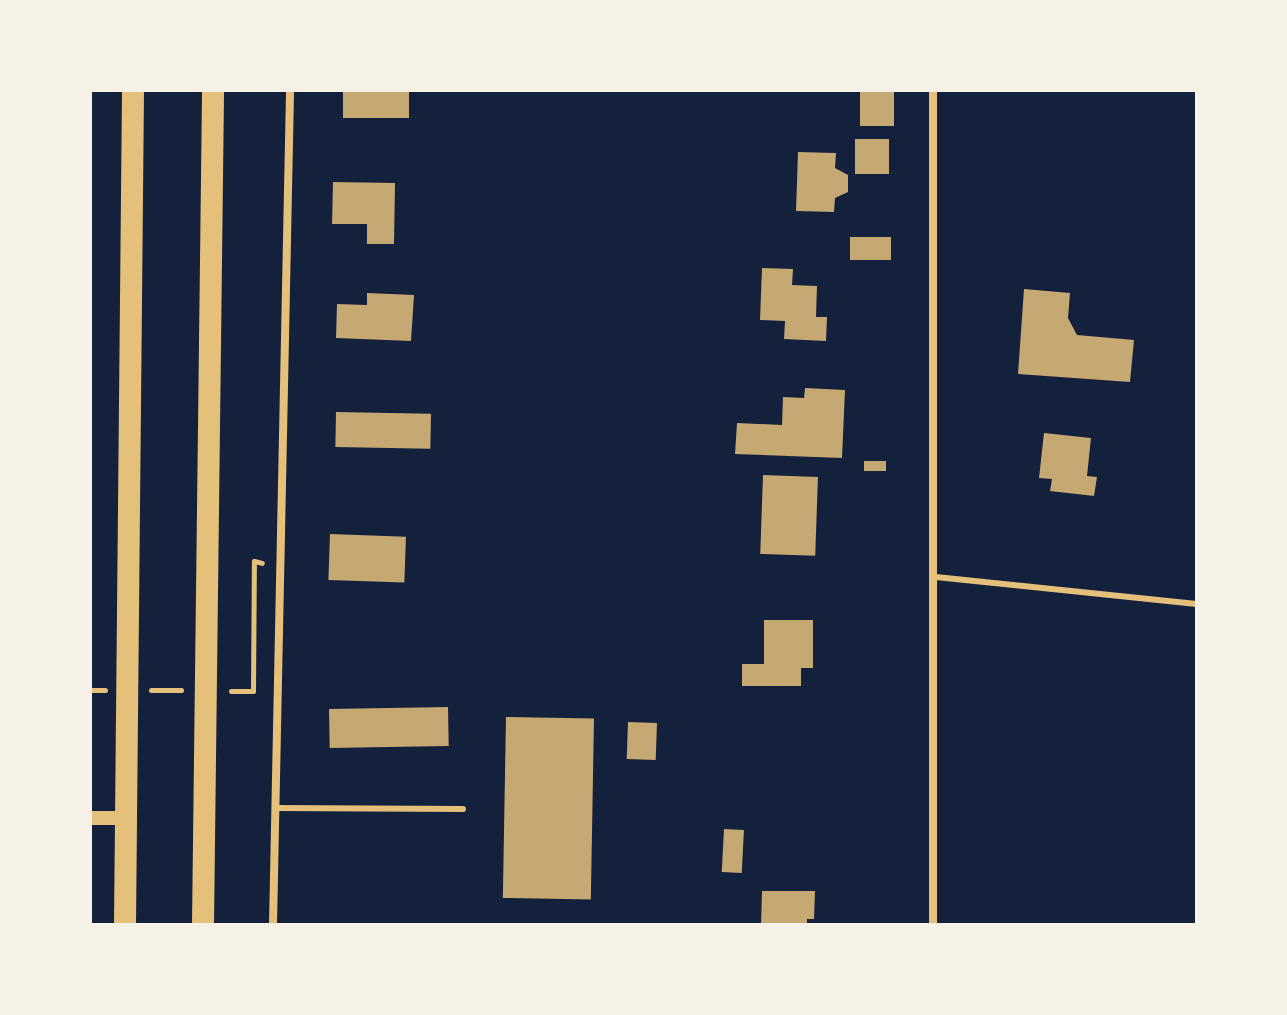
<!DOCTYPE html>
<style>
body{margin:0}
#map{position:relative;width:1287px;height:1015px;overflow:hidden;background:#14213d;font-family:"DejaVu Sans",sans-serif}
div>[style]{position:absolute}
[style*='--x']{left:calc(var(--x)*1px);top:calc(var(--y)*1px);width:calc(var(--w)*1px);rotate:calc(var(--a)*1deg)}
.building>*{inset:0;background:#c6a872;transform-origin:0 0}
.path>*{height:5px;margin:-2.5px;padding:0 2.5px;transform-origin:2.5px;border-radius:2.5px;background:#e5c07b}
.service>*{height:6px;margin:-3px;padding:0 3px;transform-origin:3px;border-radius:3px;background:#e5c07b}
.minor>*{height:8px;margin:-4px;padding:0 4px;transform-origin:4px;border-radius:4px;background:#e5c07b}
.tertiary>*{height:14px;margin:-7px;padding:0 7px;transform-origin:7px;border-radius:7px;background:#e5c07b}
.trunk>*{height:22px;margin:-11px;padding:0 11px;transform-origin:11px;border-radius:11px;background:#e5c07b}
span{translate:-50% -50%;white-space:nowrap;text-align:center;line-height:1.15;-webkit-text-stroke:8px #f6f1e7;paint-order:stroke}
.frame{position:absolute;inset:0;border:92px solid #f6f1e7;pointer-events:none}
</style>
<div id="map">
<div class="building">
<div style="left:343px;top:90px;width:66px;height:28px"></div>
<div style="left:860px;top:90px;width:34px;height:36px"></div>
<div style="left:855px;top:139px;width:34px;height:35px"></div>
<div style="clip-path:polygon(798px 152px,836px 153px,835px 168px,848px 175px,848px 192px,835px 198px,834px 212px,796px 211px)"></div>
<div style="clip-path:polygon(333px 182px,395px 183px,394px 244px,367px 244px,367px 224px,332px 224px)"></div>
<div style="left:850px;top:237px;width:41px;height:23px"></div>
<div style="clip-path:polygon(762px 268px,793px 269px,792px 285px,817px 286px,816px 317px,827px 317px,826px 341px,784px 339px,785px 321px,760px 320px)"></div>
<div style="clip-path:polygon(1024px 289px,1070px 293px,1068px 318px,1077px 335px,1134px 340px,1130px 382px,1018px 374px)"></div>
<div style="clip-path:polygon(367px 293px,414px 295px,411px 341px,336px 338px,337px 304px,367px 305px)"></div>
<div style="clip-path:polygon(805px 388px,845px 390px,842px 458px,735px 454px,737px 423px,782px 425px,783px 397px,804px 398px)"></div>
<div style="left:336px;top:412px;width:95px;height:35px;rotate:1deg"></div>
<div style="clip-path:polygon(1044px 433px,1091px 438px,1087px 476px,1097px 477px,1094px 496px,1050px 491px,1052px 479px,1039px 478px)"></div>
<div style="left:864px;top:461px;width:22px;height:10px"></div>
<div style="left:763px;top:475px;width:55px;height:79px;rotate:2deg"></div>
<div style="left:330px;top:534px;width:76px;height:46px;rotate:2deg"></div>
<div style="clip-path:polygon(764px 620px,813px 620px,813px 668px,801px 668px,801px 686px,742px 686px,742px 664px,764px 664px)"></div>
<div style="left:448px;top:707px;width:39px;height:119px;rotate:89deg"></div>
<div style="left:506px;top:717px;width:88px;height:181px;rotate:1deg"></div>
<div style="left:628px;top:722px;width:29px;height:37px;rotate:2deg"></div>
<div style="left:724px;top:829px;width:20px;height:43px;rotate:3deg"></div>
<div style="clip-path:polygon(762px 891px,815px 891px,814px 919px,807px 919px,807px 925px,761px 925px)"></div>
</div>
<div class="path">
<div style="--x:90;--y:690;--w:15;--a:0"></div>
<div style="--x:151;--y:690;--w:30;--a:0"></div>
<div style="--x:231;--y:691;--w:22;--a:0"></div>
<div style="--x:253;--y:691;--w:130;--a:-89.6"></div>
<div style="--x:254;--y:561;--w:8;--a:14"></div>
</div>
<div class="service">
<div style="--x:936;--y:577;--w:262;--a:5.9"></div>
<div style="--x:276;--y:808;--w:187;--a:0.3"></div>
</div>
<div class="minor">
<div style="--x:273;--y:925;--w:835;--a:-88.83"></div>
<div style="--x:933;--y:925;--w:835;--a:-90"></div>
</div>
<div class="tertiary">
<div style="--x:90;--y:818;--w:36;--a:0"></div>
</div>
<div class="trunk">
<div style="--x:125;--y:925;--w:835;--a:-89.45"></div>
<div style="--x:203;--y:925;--w:835;--a:-89.31"></div>
</div>
<div class="frame"></div>
</div>
